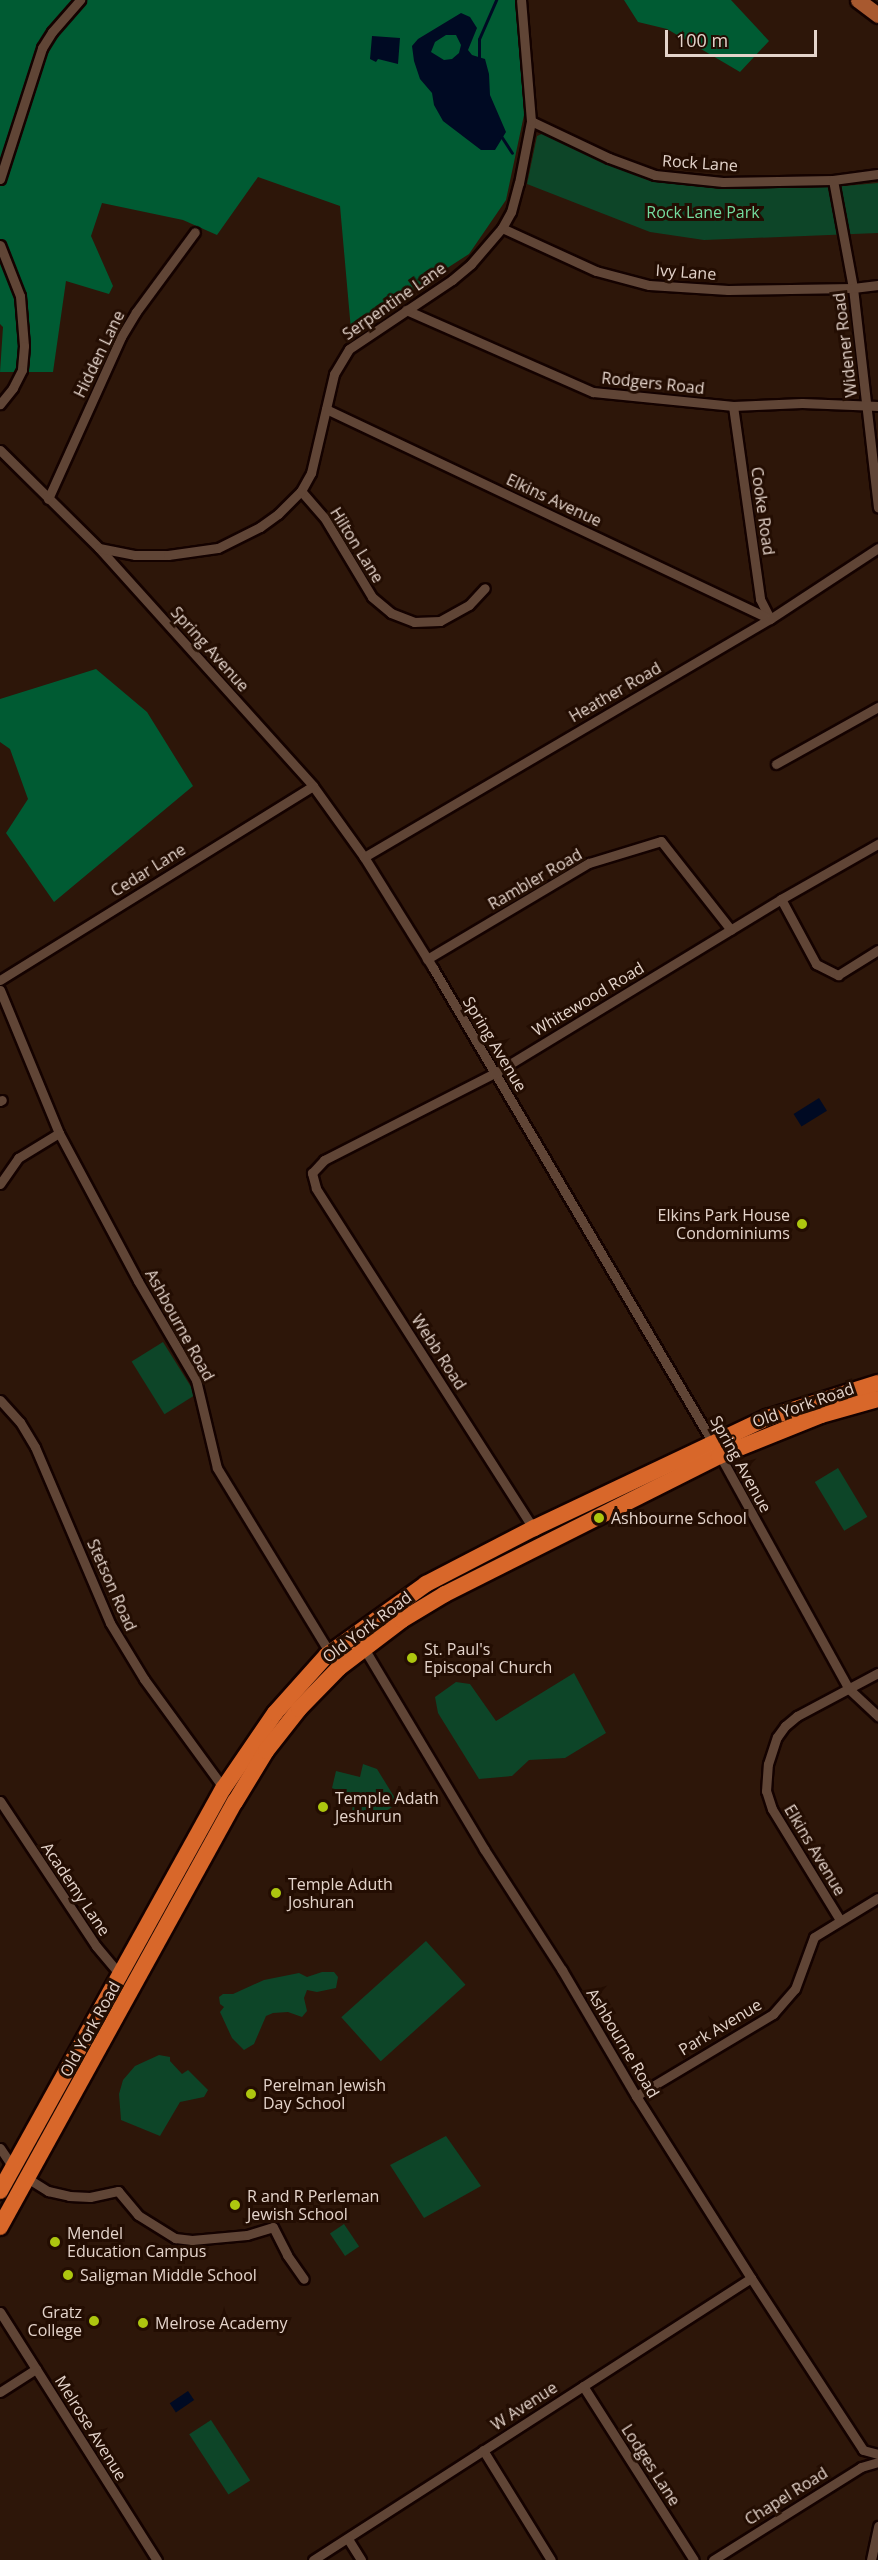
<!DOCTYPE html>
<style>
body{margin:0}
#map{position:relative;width:878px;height:2560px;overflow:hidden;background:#2d1609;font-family:"Open Sans",sans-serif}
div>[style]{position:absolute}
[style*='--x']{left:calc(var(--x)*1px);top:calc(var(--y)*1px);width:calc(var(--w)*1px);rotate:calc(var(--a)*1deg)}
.green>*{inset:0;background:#0d4528;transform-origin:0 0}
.forest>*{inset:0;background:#005b33}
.water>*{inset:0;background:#000a23;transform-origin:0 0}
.stream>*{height:3px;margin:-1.5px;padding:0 1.5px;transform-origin:1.5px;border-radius:1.5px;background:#000a23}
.roads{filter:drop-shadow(2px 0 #140200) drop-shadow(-2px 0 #140200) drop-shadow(0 2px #140200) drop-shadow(0 -2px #140200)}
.street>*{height:9px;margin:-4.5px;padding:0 4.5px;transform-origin:4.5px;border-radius:4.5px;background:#604536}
.primary>*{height:15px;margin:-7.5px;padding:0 7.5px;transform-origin:7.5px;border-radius:7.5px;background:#a8592f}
.highway>*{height:16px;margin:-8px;padding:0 8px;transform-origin:8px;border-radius:8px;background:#d8672a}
.dots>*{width:16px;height:16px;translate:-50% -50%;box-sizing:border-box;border:3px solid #230d02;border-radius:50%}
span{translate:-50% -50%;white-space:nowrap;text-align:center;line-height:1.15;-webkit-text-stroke:6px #230d02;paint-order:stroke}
.street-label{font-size:16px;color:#e4d4cb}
.park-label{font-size:16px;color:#74db9e}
.poi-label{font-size:16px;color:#e4d4cb}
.right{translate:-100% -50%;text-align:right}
.left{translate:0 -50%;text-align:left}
.scale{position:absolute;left:665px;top:30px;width:152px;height:27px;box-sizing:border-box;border:3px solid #e4d4cb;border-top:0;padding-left:8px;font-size:18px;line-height:21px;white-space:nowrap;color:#e4d4cb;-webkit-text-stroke:4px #230d02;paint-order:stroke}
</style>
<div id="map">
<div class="green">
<div style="clip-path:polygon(544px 133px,635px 174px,666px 180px,844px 186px,878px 183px,878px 233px,704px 240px,650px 232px,527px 184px,537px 136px)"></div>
<div style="left:163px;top:1342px;width:62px;height:37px;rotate:58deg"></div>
<div style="left:838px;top:1468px;width:57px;height:27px;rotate:59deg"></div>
<div style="clip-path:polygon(574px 1673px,606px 1733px,565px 1758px,529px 1760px,512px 1776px,479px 1779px,438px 1713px,435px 1697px,456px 1682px,470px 1684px,496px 1721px)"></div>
<div style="clip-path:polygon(363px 1764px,377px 1769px,398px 1803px,370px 1822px,365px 1816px,352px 1811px,354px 1797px,332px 1788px,336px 1771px,360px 1777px)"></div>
<div style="left:426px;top:1941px;width:59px;height:114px;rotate:48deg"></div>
<div style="clip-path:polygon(322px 1972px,334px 1972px,338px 1977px,336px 1988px,317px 1992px,307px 1990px,304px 1998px,307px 2011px,302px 2017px,288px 2012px,273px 2013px,266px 2016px,254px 2044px,244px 2050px,232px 2038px,220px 2012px,224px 2007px,220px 2004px,219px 1997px,223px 1994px,233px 1994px,264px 1980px,299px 1973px,307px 1977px)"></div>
<div style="clip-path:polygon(159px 2055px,170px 2057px,170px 2061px,182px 2074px,188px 2070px,208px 2090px,204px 2097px,180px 2102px,160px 2136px,121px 2120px,119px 2094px,123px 2080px,135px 2066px)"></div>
<div style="clip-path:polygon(446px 2136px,481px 2186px,424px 2218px,390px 2165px)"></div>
<div style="left:344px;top:2224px;width:27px;height:17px;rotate:56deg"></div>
<div style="left:211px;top:2420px;width:72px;height:26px;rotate:57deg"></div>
</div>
<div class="forest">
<div style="clip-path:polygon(0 0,516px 0,524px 115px,506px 200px,469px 254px,351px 330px,340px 206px,258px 177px,217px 235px,183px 220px,102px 203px,91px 236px,113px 286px,109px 294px,66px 281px,53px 372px,0 372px,3px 327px,0 324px)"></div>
<div style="clip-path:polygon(624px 0,731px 0,769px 41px,740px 72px,667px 29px,638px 22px)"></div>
<div style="clip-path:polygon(96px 669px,147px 712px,193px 786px,54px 902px,6px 833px,28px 799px,10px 749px,0 742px,0 699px)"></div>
</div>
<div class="water">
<div style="clip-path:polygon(evenodd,461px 13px,470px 17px,477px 28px,468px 50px,472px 55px,485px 59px,489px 74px,490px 95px,506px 132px,495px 150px,481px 150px,443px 121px,434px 105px,432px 93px,420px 79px,414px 61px,412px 46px,418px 39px,461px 13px,446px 35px,456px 35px,461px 45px,459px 53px,452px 59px,444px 60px,431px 52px,435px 42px,446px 35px)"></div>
<div style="clip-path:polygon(372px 36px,400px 38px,398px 64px,378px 59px,376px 62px,370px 59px)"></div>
<div style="left:819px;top:1098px;width:15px;height:30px;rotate:58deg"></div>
<div style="left:188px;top:2391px;width:11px;height:22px;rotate:56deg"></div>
</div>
<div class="stream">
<div style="--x:479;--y:61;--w:22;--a:-90"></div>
<div style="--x:479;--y:39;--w:43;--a:-66.4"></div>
<div style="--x:501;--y:136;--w:20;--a:57"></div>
</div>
<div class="roads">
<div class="street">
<div style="--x:531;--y:121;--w:86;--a:25.4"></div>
<div style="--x:609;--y:158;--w:49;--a:20.3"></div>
<div style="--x:655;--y:175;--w:68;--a:5.9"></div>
<div style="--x:723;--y:182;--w:110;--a:-1"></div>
<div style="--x:833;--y:180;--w:45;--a:-7.6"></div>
<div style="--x:0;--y:179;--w:138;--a:-72.2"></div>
<div style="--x:42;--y:48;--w:19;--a:-58"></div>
<div style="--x:52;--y:32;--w:43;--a:-48.8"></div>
<div style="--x:833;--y:180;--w:110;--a:79.5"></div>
<div style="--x:853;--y:288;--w:221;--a:83.5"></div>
<div style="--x:502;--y:228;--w:103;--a:24.6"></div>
<div style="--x:596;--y:271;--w:55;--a:14.8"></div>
<div style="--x:649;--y:285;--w:79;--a:3.6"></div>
<div style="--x:728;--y:290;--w:125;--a:-0.9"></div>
<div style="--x:853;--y:288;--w:25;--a:-7"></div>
<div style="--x:0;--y:245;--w:55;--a:68.6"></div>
<div style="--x:20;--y:296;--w:50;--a:85.4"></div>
<div style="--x:24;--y:346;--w:24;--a:95"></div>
<div style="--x:22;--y:370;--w:20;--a:117"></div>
<div style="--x:13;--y:388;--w:21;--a:129"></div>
<div style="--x:406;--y:310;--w:204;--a:23.7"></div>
<div style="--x:593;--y:392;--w:141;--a:5.7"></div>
<div style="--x:733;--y:406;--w:69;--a:-2.5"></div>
<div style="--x:802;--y:403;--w:76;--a:2.3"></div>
<div style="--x:733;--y:406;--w:195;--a:82"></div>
<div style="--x:760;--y:599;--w:22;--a:63"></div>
<div style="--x:326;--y:409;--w:491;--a:25.3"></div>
<div style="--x:0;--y:450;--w:139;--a:44.7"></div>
<div style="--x:99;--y:548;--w:320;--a:48"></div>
<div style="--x:313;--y:786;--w:87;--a:54.3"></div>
<div style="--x:364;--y:857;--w:131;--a:58.1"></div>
<div style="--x:433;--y:968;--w:551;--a:59.48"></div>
<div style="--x:713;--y:1443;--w:281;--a:61.1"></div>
<div style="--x:849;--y:1689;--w:40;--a:43"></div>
<div style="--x:301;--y:491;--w:35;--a:49"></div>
<div style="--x:324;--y:517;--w:93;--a:59"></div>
<div style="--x:372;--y:597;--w:25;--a:40"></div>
<div style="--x:391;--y:613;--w:25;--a:21"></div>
<div style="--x:414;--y:622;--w:26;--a:-2"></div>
<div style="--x:440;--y:621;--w:33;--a:-29"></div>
<div style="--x:469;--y:605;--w:23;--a:-47"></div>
<div style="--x:48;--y:499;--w:178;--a:-65.7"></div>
<div style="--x:121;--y:337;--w:29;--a:-59"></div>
<div style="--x:136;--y:312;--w:99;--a:-53.6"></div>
<div style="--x:99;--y:548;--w:37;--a:11"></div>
<div style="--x:135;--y:555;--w:33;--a:0"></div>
<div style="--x:168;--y:555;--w:50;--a:-8"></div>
<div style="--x:218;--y:548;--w:47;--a:-26.6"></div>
<div style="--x:260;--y:527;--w:22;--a:-36"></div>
<div style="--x:278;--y:514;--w:33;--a:-45"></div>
<div style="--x:301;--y:491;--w:21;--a:-61"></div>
<div style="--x:311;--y:473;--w:102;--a:-76.9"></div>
<div style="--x:334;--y:374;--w:29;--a:-59"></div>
<div style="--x:349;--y:349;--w:124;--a:-33.8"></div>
<div style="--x:452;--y:280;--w:25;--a:-40"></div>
<div style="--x:471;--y:264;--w:48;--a:-49.3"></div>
<div style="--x:502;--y:228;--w:18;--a:-61"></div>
<div style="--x:511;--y:212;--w:30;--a:-75"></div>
<div style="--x:519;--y:183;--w:63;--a:-79"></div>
<div style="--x:531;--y:121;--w:121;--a:-94.7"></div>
<div style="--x:776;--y:764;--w:117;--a:-29.2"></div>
<div style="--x:364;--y:857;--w:471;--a:-30.4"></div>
<div style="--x:770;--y:619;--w:129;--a:-33.3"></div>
<div style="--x:781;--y:899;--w:74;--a:61.7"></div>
<div style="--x:816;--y:964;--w:25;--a:27"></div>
<div style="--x:838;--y:975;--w:47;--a:-32"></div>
<div style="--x:427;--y:959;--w:188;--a:-30.7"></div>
<div style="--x:589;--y:863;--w:75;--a:-17"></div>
<div style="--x:661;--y:841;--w:113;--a:51.8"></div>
<div style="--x:0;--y:980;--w:368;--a:-31.8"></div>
<div style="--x:0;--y:990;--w:155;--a:67.6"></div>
<div style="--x:59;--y:1133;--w:168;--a:61.9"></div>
<div style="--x:138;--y:1281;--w:115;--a:59.6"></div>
<div style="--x:196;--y:1380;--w:90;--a:76.6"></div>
<div style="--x:217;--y:1468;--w:234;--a:58.6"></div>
<div style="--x:0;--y:1101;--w:2;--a:-27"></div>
<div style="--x:0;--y:1184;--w:32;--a:-55"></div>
<div style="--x:18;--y:1158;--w:48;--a:-31.4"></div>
<div style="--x:0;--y:1400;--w:30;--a:48"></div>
<div style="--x:20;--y:1422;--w:29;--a:59"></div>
<div style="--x:35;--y:1447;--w:191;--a:66.9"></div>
<div style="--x:110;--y:1623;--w:66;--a:58.7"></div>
<div style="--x:144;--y:1679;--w:137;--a:53.9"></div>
<div style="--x:535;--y:1531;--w:407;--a:-122.6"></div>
<div style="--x:316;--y:1188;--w:16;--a:-105"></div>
<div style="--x:312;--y:1173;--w:18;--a:-47"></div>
<div style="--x:324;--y:1160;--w:192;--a:-27"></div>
<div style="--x:495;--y:1073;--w:335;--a:-31.3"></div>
<div style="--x:781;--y:899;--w:112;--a:-29.6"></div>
<div style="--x:362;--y:1645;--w:238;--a:59.1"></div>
<div style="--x:484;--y:1849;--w:144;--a:57.2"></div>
<div style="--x:562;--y:1970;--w:146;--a:59.6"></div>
<div style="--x:636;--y:2096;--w:215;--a:57.7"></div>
<div style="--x:751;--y:2278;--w:205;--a:56.9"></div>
<div style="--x:863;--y:2450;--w:16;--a:15"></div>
<div style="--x:0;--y:1801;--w:174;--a:56.5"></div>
<div style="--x:96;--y:1946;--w:40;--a:50"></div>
<div style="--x:840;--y:1920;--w:130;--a:-121.5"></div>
<div style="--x:772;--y:1809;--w:19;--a:-108"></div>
<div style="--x:766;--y:1791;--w:27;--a:-86"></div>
<div style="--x:768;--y:1764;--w:28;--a:-72"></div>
<div style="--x:777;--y:1737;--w:14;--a:-54"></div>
<div style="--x:785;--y:1726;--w:16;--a:-40"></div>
<div style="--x:797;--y:1716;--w:92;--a:-28"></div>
<div style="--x:636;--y:2096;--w:160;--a:-30.9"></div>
<div style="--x:773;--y:2014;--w:33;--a:-49"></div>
<div style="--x:795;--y:1989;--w:55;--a:-69.9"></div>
<div style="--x:814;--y:1937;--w:75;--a:-31.4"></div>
<div style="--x:0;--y:2148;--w:23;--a:56"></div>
<div style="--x:27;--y:2178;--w:25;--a:32"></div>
<div style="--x:48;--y:2191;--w:22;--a:13"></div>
<div style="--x:69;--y:2196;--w:21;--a:3"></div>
<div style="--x:90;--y:2197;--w:29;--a:-12"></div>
<div style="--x:118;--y:2191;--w:31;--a:50"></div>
<div style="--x:138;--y:2215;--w:44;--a:31.9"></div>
<div style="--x:175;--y:2238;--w:17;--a:7"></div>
<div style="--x:192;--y:2240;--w:55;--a:-5.2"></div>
<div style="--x:247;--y:2235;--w:27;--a:-17"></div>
<div style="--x:273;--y:2227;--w:31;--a:63"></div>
<div style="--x:287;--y:2255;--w:29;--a:55"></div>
<div style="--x:0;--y:2312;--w:294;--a:57.7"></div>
<div style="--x:583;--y:2386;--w:206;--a:57.5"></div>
<div style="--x:0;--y:2392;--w:43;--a:-32.6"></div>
<div style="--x:483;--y:2450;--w:129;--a:58.3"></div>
<div style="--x:348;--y:2539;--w:25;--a:58"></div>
<div style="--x:313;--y:2560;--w:521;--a:-32.77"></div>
<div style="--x:713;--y:2560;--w:175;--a:-32.1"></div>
<div style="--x:861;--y:2467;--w:18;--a:-16"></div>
<div style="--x:871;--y:2560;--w:35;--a:-78"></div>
</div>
<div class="primary">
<div style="--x:858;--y:0;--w:25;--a:37"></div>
</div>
<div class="highway">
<div style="--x:0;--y:2191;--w:460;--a:-61"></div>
<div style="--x:223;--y:1789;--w:92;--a:-55.6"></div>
<div style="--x:275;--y:1713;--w:78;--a:-48.1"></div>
<div style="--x:327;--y:1655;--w:122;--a:-35.6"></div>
<div style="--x:426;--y:1584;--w:122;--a:-27.4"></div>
<div style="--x:534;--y:1528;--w:258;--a:-25.3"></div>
<div style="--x:767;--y:1418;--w:116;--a:-17.5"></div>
<div style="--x:0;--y:2227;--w:486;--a:-61.1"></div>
<div style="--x:235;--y:1802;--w:60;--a:-58.7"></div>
<div style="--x:266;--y:1751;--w:53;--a:-51.8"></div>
<div style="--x:299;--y:1709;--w:57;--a:-45.7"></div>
<div style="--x:339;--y:1668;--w:79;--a:-37.3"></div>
<div style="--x:402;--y:1620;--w:50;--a:-31.2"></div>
<div style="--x:445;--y:1594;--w:307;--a:-26.7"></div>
<div style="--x:719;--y:1456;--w:110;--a:-21.9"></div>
<div style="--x:821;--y:1415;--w:59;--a:-15.7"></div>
</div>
</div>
<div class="dots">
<div style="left:802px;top:1224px;background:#adc60f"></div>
<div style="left:599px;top:1518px;background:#adc60f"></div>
<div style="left:412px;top:1658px;background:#adc60f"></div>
<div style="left:323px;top:1807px;background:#adc60f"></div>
<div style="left:276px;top:1893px;background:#adc60f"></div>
<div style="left:251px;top:2094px;background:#adc60f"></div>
<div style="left:235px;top:2205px;background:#adc60f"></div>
<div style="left:55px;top:2242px;background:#adc60f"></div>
<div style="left:68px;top:2275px;background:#adc60f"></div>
<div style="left:94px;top:2321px;background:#adc60f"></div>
<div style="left:143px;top:2323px;background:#adc60f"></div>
</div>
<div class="street-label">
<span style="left:700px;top:163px;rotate:4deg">Rock Lane</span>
<span style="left:686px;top:272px;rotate:4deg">Ivy Lane</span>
<span style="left:394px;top:301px;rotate:-35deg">Serpentine Lane</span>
<span style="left:845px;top:345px;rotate:-97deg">Widener Road</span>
<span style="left:99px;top:354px;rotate:-64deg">Hidden Lane</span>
<span style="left:653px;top:383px;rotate:6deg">Rodgers Road</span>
<span style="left:554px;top:500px;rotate:25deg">Elkins Avenue</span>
<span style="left:763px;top:511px;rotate:82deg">Cooke Road</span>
<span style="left:357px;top:545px;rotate:58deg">Hilton Lane</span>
<span style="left:210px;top:649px;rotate:48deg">Spring Avenue</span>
<span style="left:615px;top:692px;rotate:-30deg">Heather Road</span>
<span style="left:148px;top:870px;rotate:-32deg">Cedar Lane</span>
<span style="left:535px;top:879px;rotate:-30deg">Rambler Road</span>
<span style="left:588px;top:999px;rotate:-31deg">Whitewood Road</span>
<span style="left:495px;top:1044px;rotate:59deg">Spring Avenue</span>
<span style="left:180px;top:1325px;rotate:61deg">Ashbourne Road</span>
<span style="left:439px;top:1352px;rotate:57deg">Webb Road</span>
<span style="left:803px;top:1405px;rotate:-19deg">Old York Road</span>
<span style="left:741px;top:1464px;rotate:61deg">Spring Avenue</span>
<span style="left:112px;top:1585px;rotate:66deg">Stetson Road</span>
<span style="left:367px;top:1627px;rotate:-37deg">Old York Road</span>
<span style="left:815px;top:1850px;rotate:59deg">Elkins Avenue</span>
<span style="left:76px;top:1889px;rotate:56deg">Academy Lane</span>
<span style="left:720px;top:2027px;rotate:-31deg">Park Avenue</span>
<span style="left:90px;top:2029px;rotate:-61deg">Old York Road</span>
<span style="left:623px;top:2043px;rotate:59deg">Ashbourne Road</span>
<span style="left:524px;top:2406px;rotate:-33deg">W Avenue</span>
<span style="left:91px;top:2428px;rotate:58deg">Melrose Avenue</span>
<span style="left:651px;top:2465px;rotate:57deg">Lodges Lane</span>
<span style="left:786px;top:2496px;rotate:-32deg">Chapel Road</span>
</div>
<div class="park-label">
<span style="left:703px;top:212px">Rock Lane Park</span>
</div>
<div class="poi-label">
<span class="right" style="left:790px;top:1224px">Elkins Park House<br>Condominiums</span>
<span class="left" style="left:611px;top:1518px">Ashbourne School</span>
<span class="left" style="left:424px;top:1658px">St. Paul's<br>Episcopal Church</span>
<span class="left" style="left:335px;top:1807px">Temple Adath<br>Jeshurun</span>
<span class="left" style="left:288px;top:1893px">Temple Aduth<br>Joshuran</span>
<span class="left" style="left:263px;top:2094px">Perelman Jewish<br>Day School</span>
<span class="left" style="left:247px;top:2205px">R and R Perleman<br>Jewish School</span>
<span class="left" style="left:67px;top:2242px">Mendel<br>Education Campus</span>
<span class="left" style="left:80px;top:2275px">Saligman Middle School</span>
<span class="right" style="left:82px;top:2321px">Gratz<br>College</span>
<span class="left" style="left:155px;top:2323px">Melrose Academy</span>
</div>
<div class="scale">100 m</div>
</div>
